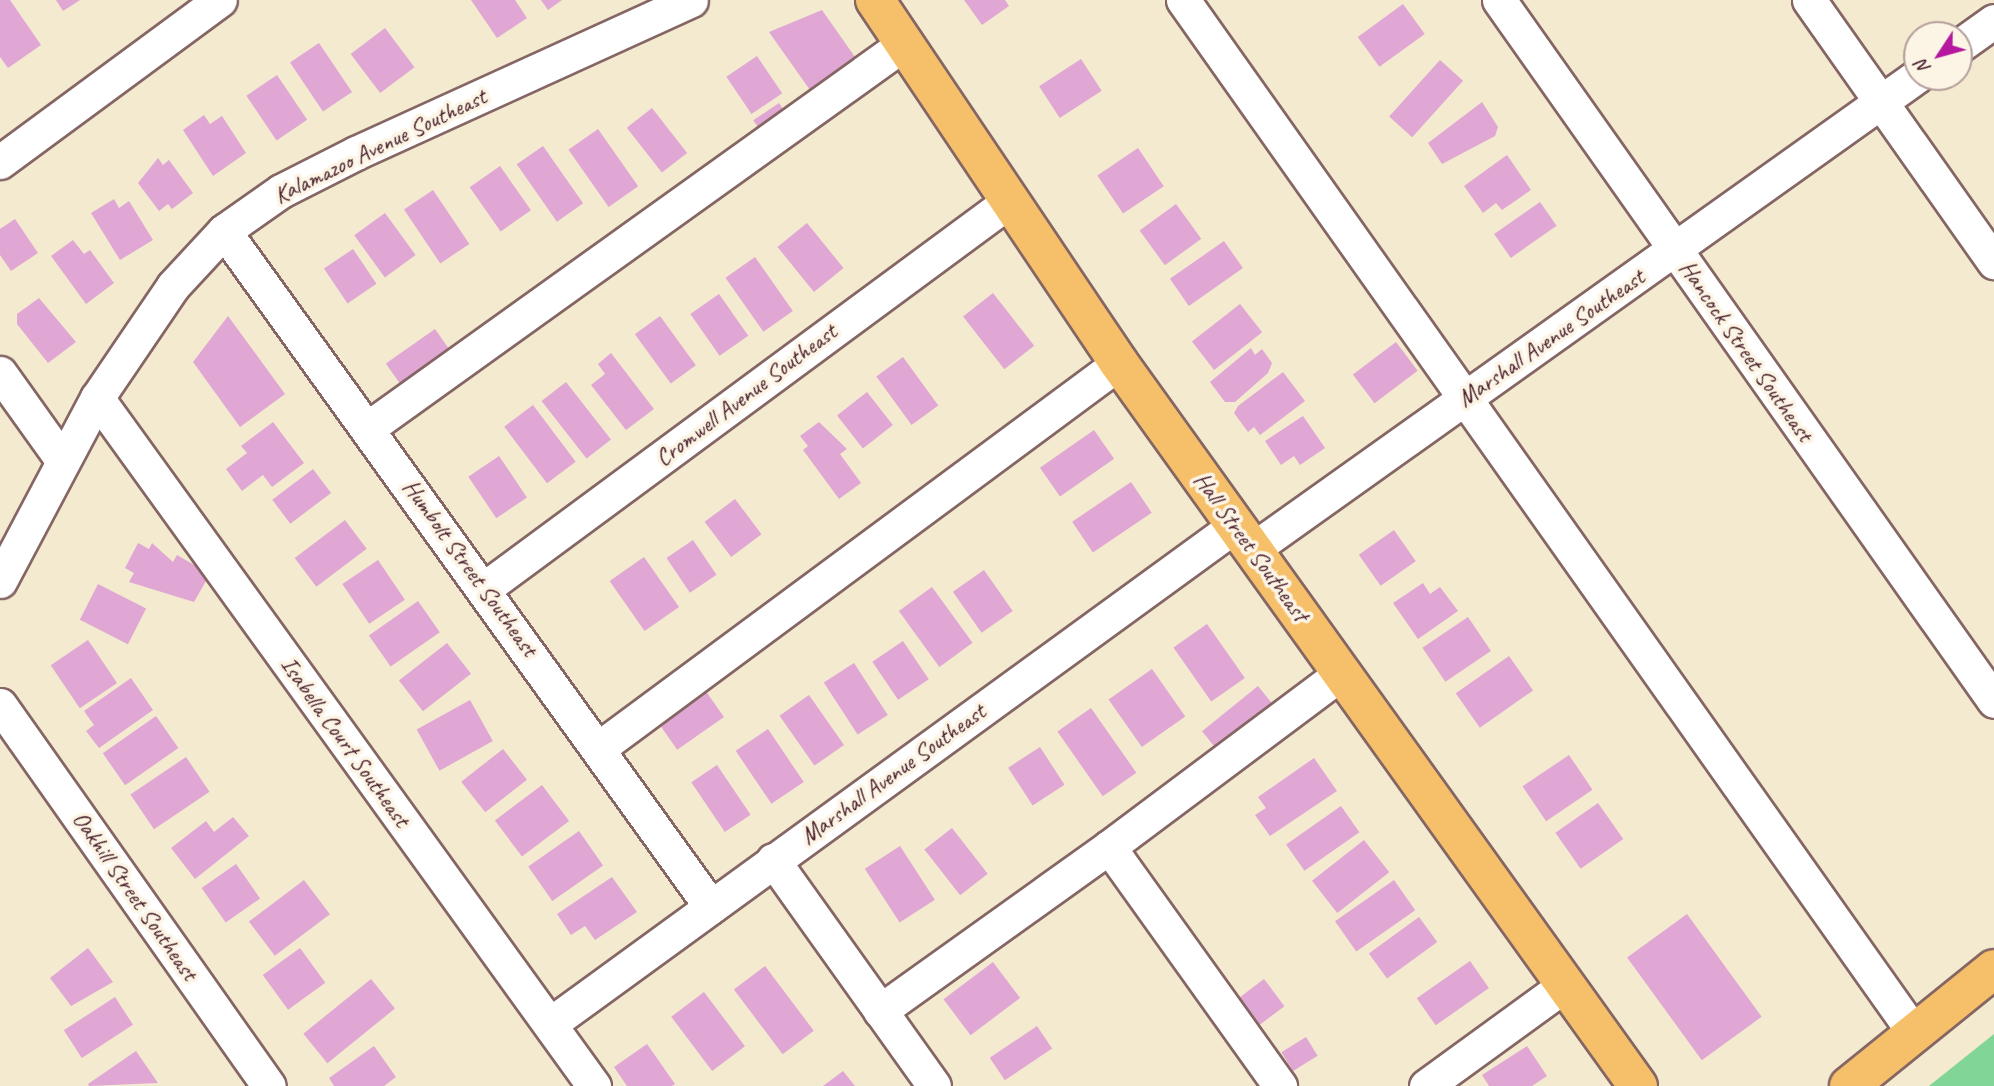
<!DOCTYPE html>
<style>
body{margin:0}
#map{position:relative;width:1994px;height:1086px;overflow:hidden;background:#f3eacf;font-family:Caveat,sans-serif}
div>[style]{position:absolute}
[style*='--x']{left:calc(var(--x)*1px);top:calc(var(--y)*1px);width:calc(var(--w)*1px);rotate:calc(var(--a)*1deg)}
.green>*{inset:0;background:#81d597}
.building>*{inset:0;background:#e0a7d4;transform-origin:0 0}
.roads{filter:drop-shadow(2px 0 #856664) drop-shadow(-2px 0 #856664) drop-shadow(0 2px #856664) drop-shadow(0 -2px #856664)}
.minor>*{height:33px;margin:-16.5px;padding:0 16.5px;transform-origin:16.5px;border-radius:16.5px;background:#fff}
.major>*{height:38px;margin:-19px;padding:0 19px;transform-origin:19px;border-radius:19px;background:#f6c06b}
span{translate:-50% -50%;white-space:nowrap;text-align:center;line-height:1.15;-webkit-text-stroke:7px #fcf5e5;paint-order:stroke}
.street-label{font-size:24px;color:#4a1f2b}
.north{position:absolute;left:1903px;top:21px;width:70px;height:70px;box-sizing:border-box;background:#fcf5e5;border:2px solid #b59f9b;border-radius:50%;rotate:234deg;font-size:19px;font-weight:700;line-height:28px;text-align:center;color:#4a1f2b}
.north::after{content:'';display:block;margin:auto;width:24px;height:32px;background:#b5179e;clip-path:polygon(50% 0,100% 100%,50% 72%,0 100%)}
</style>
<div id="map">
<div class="green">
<div style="clip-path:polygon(1994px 1034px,1994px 1086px,1929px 1086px)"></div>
</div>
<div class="building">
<div style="clip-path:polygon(0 0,10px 0,41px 45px,8px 68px,0 57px)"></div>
<div style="clip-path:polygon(56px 0,80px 0,63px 11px)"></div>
<div style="clip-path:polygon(471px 0,515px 0,527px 18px,497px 38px)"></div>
<div style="clip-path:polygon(541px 0,562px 0,548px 10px)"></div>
<div style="clip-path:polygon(964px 0,1005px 0,1009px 6px,982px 25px)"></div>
<div style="left:1403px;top:4px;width:37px;height:56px;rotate:54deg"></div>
<div style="clip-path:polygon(822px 10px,862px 67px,817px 100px,769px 32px)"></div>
<div style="left:385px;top:28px;width:49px;height:43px;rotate:53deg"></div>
<div style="left:319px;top:43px;width:59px;height:35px;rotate:56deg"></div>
<div style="left:757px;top:56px;width:45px;height:37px;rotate:56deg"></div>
<div style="left:1081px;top:59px;width:38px;height:50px;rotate:57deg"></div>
<div style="left:1440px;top:60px;width:31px;height:76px;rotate:42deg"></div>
<div style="left:277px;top:75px;width:54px;height:37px;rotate:56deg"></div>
<div style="clip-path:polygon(1482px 102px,1498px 127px,1495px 136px,1442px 164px,1428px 143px)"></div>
<div style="left:779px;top:103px;width:22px;height:31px;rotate:56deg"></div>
<div style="left:652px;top:108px;width:57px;height:32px;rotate:52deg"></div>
<div style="clip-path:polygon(204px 115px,210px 124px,222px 116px,246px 153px,213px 176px,183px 130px)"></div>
<div style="left:598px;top:129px;width:70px;height:36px;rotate:55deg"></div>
<div style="left:543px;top:146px;width:70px;height:32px;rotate:55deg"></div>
<div style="left:1138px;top:148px;width:46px;height:49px;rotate:56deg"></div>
<div style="clip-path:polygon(1507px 155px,1531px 190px,1502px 210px,1496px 203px,1483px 213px,1464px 186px)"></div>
<div style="clip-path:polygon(158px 158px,163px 165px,169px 160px,193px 193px,172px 209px,168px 204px,159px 211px,138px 183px)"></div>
<div style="left:500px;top:166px;width:54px;height:37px;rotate:55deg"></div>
<div style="left:433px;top:190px;width:65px;height:35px;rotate:56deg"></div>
<div style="clip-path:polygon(114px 199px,119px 208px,129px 201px,153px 240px,120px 260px,91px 213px)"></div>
<div style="left:1540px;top:202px;width:29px;height:56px;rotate:55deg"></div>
<div style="left:1176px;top:204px;width:43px;height:45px;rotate:54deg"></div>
<div style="left:385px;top:213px;width:52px;height:38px;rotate:54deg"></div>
<div style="clip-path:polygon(15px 219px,38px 253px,11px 271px,0 255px,0 229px)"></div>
<div style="left:807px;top:223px;width:58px;height:38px;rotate:51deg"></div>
<div style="clip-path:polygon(73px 240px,84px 254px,90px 250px,114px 283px,86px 304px,51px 256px)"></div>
<div style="left:1224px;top:241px;width:33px;height:66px;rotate:55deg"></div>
<div style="left:353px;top:249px;width:42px;height:35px;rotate:56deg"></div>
<div style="left:755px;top:257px;width:66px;height:36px;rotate:55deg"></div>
<div style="left:993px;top:293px;width:67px;height:38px;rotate:52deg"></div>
<div style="left:719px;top:294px;width:51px;height:35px;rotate:55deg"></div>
<div style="clip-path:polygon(39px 298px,76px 342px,48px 363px,17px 324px,17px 314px)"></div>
<div style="left:1240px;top:304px;width:36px;height:61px;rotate:52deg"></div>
<div style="clip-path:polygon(228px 316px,285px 394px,240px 427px,193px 362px)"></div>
<div style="left:660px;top:316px;width:61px;height:31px;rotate:54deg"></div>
<div style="left:435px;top:329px;width:37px;height:60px;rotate:55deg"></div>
<div style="left:1396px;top:342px;width:36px;height:54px;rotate:53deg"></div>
<div style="clip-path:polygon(1251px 348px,1255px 355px,1262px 349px,1272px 363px,1268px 373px,1235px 402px,1225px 402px,1210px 382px)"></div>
<div style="clip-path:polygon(611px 353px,654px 409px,626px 430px,591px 385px,605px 374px,598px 364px)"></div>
<div style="left:903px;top:357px;width:60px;height:33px;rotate:54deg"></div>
<div style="clip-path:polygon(1283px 372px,1305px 401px,1260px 435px,1254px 427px,1248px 432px,1234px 413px,1238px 406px)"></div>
<div style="left:566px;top:382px;width:73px;height:31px;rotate:52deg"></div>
<div style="left:867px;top:392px;width:42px;height:38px;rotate:52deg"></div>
<div style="left:533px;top:405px;width:71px;height:36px;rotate:53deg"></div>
<div style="clip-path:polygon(1303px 416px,1325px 448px,1300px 465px,1294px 456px,1281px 465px,1265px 441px)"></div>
<div style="clip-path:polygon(273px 422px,304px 463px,272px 487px,263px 475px,242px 491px,226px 469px,247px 453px,241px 446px)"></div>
<div style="clip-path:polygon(819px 422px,847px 449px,840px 454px,861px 483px,839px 499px,803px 450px,808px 446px,800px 436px)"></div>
<div style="left:1094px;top:430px;width:35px;height:66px;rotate:55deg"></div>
<div style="left:499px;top:456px;width:50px;height:37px;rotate:56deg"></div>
<div style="left:313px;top:469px;width:30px;height:51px;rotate:53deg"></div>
<div style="left:1131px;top:482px;width:37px;height:71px;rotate:56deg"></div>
<div style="left:735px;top:499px;width:44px;height:38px;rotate:53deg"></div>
<div style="left:345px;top:520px;width:36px;height:63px;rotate:53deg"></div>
<div style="left:1394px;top:530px;width:38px;height:43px;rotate:55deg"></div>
<div style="left:693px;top:540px;width:42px;height:32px;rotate:56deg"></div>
<div style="clip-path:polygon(138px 543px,149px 549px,152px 543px,173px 562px,177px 555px,210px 574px,194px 602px,129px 582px,134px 573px,125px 568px)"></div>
<div style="left:644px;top:557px;width:61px;height:42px;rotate:55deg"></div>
<div style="left:378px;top:560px;width:48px;height:43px;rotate:56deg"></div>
<div style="left:984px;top:570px;width:50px;height:38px;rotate:55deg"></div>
<div style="clip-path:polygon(1423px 583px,1430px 594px,1440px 587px,1458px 611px,1418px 639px,1393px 603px)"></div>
<div style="left:98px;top:584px;width:54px;height:40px;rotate:27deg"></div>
<div style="left:932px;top:587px;width:69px;height:41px;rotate:54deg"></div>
<div style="left:418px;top:601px;width:38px;height:60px;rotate:55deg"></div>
<div style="left:1468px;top:617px;width:41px;height:55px;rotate:56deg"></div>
<div style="left:1207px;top:624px;width:66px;height:41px;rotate:55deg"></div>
<div style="left:88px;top:640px;width:52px;height:45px;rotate:56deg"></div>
<div style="left:903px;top:641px;width:46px;height:37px;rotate:56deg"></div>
<div style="left:447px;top:643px;width:39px;height:61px;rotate:52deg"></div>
<div style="left:1509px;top:656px;width:42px;height:65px;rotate:55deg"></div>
<div style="left:854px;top:663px;width:62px;height:36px;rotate:57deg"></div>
<div style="left:1152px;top:669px;width:58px;height:53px;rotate:55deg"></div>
<div style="clip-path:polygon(131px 678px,153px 710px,99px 748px,86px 731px,94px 725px,84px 711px)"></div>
<div style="left:1258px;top:686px;width:32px;height:72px;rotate:51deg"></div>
<div style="left:705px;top:690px;width:33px;height:57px;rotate:55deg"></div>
<div style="left:809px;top:695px;width:61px;height:36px;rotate:55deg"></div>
<div style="left:470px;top:700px;width:47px;height:61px;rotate:61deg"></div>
<div style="left:1091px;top:708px;width:79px;height:41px;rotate:55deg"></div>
<div style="left:156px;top:716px;width:39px;height:65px;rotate:55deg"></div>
<div style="left:768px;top:729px;width:64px;height:39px;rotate:56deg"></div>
<div style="left:1040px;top:747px;width:45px;height:38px;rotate:57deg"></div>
<div style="left:503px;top:749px;width:39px;height:53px;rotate:52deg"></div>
<div style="left:1569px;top:755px;width:42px;height:56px;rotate:56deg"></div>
<div style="left:186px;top:757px;width:42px;height:67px;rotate:56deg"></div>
<div style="clip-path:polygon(1314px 758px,1337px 791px,1270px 836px,1255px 815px,1266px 808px,1258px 797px)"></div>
<div style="left:717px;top:765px;width:60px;height:31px;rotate:56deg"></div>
<div style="left:542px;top:785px;width:45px;height:59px;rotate:53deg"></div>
<div style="left:1598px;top:803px;width:44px;height:52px;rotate:55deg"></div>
<div style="left:1341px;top:806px;width:32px;height:67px;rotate:55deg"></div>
<div style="clip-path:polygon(233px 817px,249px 836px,195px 879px,171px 848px,206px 821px,214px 832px)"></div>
<div style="left:952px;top:828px;width:58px;height:35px;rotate:52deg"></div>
<div style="left:579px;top:831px;width:42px;height:62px;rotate:55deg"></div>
<div style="left:1364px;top:840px;width:41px;height:66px;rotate:52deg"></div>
<div style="left:900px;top:846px;width:64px;height:42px;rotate:57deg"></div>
<div style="left:236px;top:864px;width:42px;height:42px;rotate:55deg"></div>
<div style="clip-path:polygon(612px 877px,637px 912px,595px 940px,585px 926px,571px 935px,557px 914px)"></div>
<div style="left:304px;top:880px;width:43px;height:69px;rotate:53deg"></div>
<div style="left:1394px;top:880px;width:37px;height:72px;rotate:55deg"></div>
<div style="left:1687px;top:914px;width:127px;height:74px;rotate:54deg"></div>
<div style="left:1419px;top:917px;width:31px;height:62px;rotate:54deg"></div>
<div style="clip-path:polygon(88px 948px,113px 982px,71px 1006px,50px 978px)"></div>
<div style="left:300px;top:948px;width:43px;height:46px;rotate:54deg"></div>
<div style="left:1470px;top:961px;width:33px;height:65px;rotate:55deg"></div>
<div style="left:993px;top:962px;width:45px;height:62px;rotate:53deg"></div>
<div style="left:765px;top:966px;width:81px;height:39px;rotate:53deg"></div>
<div style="left:371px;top:979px;width:38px;height:87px;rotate:51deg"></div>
<div style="left:1264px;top:979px;width:34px;height:31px;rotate:53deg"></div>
<div style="left:704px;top:992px;width:68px;height:41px;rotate:53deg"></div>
<div style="left:115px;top:997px;width:33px;height:61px;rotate:57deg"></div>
<div style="left:1037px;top:1026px;width:27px;height:57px;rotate:56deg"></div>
<div style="left:1306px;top:1037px;width:22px;height:29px;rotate:58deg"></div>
<div style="clip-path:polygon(647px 1044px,675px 1084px,672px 1086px,627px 1086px,614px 1067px)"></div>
<div style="clip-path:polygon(374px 1046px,396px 1077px,384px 1086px,334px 1086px,329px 1078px)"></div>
<div style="clip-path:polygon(1527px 1046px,1547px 1076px,1532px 1086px,1489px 1086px,1482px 1075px)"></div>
<div style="clip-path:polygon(136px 1051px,158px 1083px,89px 1086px,88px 1084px)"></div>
<div style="clip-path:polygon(843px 1071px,855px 1086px,823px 1086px)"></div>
</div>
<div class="roads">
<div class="minor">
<div style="--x:1183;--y:0;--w:1265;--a:54.71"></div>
<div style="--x:1499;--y:0;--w:858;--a:54.77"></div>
<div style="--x:1809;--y:0;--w:321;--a:54.8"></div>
<div style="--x:1959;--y:46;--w:43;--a:-35.5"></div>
<div style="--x:0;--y:162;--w:273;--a:-36.4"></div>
<div style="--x:224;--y:231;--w:833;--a:54.23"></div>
<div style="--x:0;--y:373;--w:103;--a:54.5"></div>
<div style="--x:97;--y:398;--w:849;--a:54.16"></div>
<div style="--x:368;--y:428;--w:661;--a:-35.64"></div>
<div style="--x:1253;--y:549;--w:815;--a:-35.46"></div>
<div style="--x:0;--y:581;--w:207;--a:-62.1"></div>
<div style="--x:97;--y:398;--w:135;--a:-55.8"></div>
<div style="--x:173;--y:286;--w:75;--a:-47.2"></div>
<div style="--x:224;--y:231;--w:70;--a:-35.1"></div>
<div style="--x:281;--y:191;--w:84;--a:-26.9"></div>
<div style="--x:356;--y:153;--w:368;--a:-24.5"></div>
<div style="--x:485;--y:588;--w:650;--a:-36.43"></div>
<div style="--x:0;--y:705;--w:466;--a:54.8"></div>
<div style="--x:599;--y:748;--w:647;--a:-36.52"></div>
<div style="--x:1109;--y:847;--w:291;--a:-36.8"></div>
<div style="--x:773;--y:860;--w:277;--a:54.5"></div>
<div style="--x:880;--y:1011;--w:282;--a:-35.6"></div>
<div style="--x:1109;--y:847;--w:294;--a:54.4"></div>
<div style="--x:550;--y:1024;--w:848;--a:-36.03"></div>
<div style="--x:1426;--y:1086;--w:172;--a:-36"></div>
</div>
<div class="major">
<div style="--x:875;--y:0;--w:437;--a:56.1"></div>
<div style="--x:1119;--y:363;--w:890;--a:54.33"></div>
<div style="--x:1849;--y:1086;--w:186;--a:-38.9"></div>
</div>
</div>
<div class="street-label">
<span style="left:380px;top:146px;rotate:-26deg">Kalamazoo Avenue Southeast</span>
<span style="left:1551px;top:338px;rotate:-35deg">Marshall Avenue Southeast</span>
<span style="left:1746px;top:351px;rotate:55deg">Hancock Street Southeast</span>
<span style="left:746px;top:395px;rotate:-37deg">Cromwell Avenue Southeast</span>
<span style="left:1251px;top:547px;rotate:54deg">Hall Street Southeast</span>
<span style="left:470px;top:568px;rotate:54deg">Humbolt Street Southeast</span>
<span style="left:345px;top:742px;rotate:54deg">Isabella Court Southeast</span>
<span style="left:893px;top:774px;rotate:-36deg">Marshall Avenue Southeast</span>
<span style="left:135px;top:896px;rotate:55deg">Oakhill Street Southeast</span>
</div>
<div class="north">N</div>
</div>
